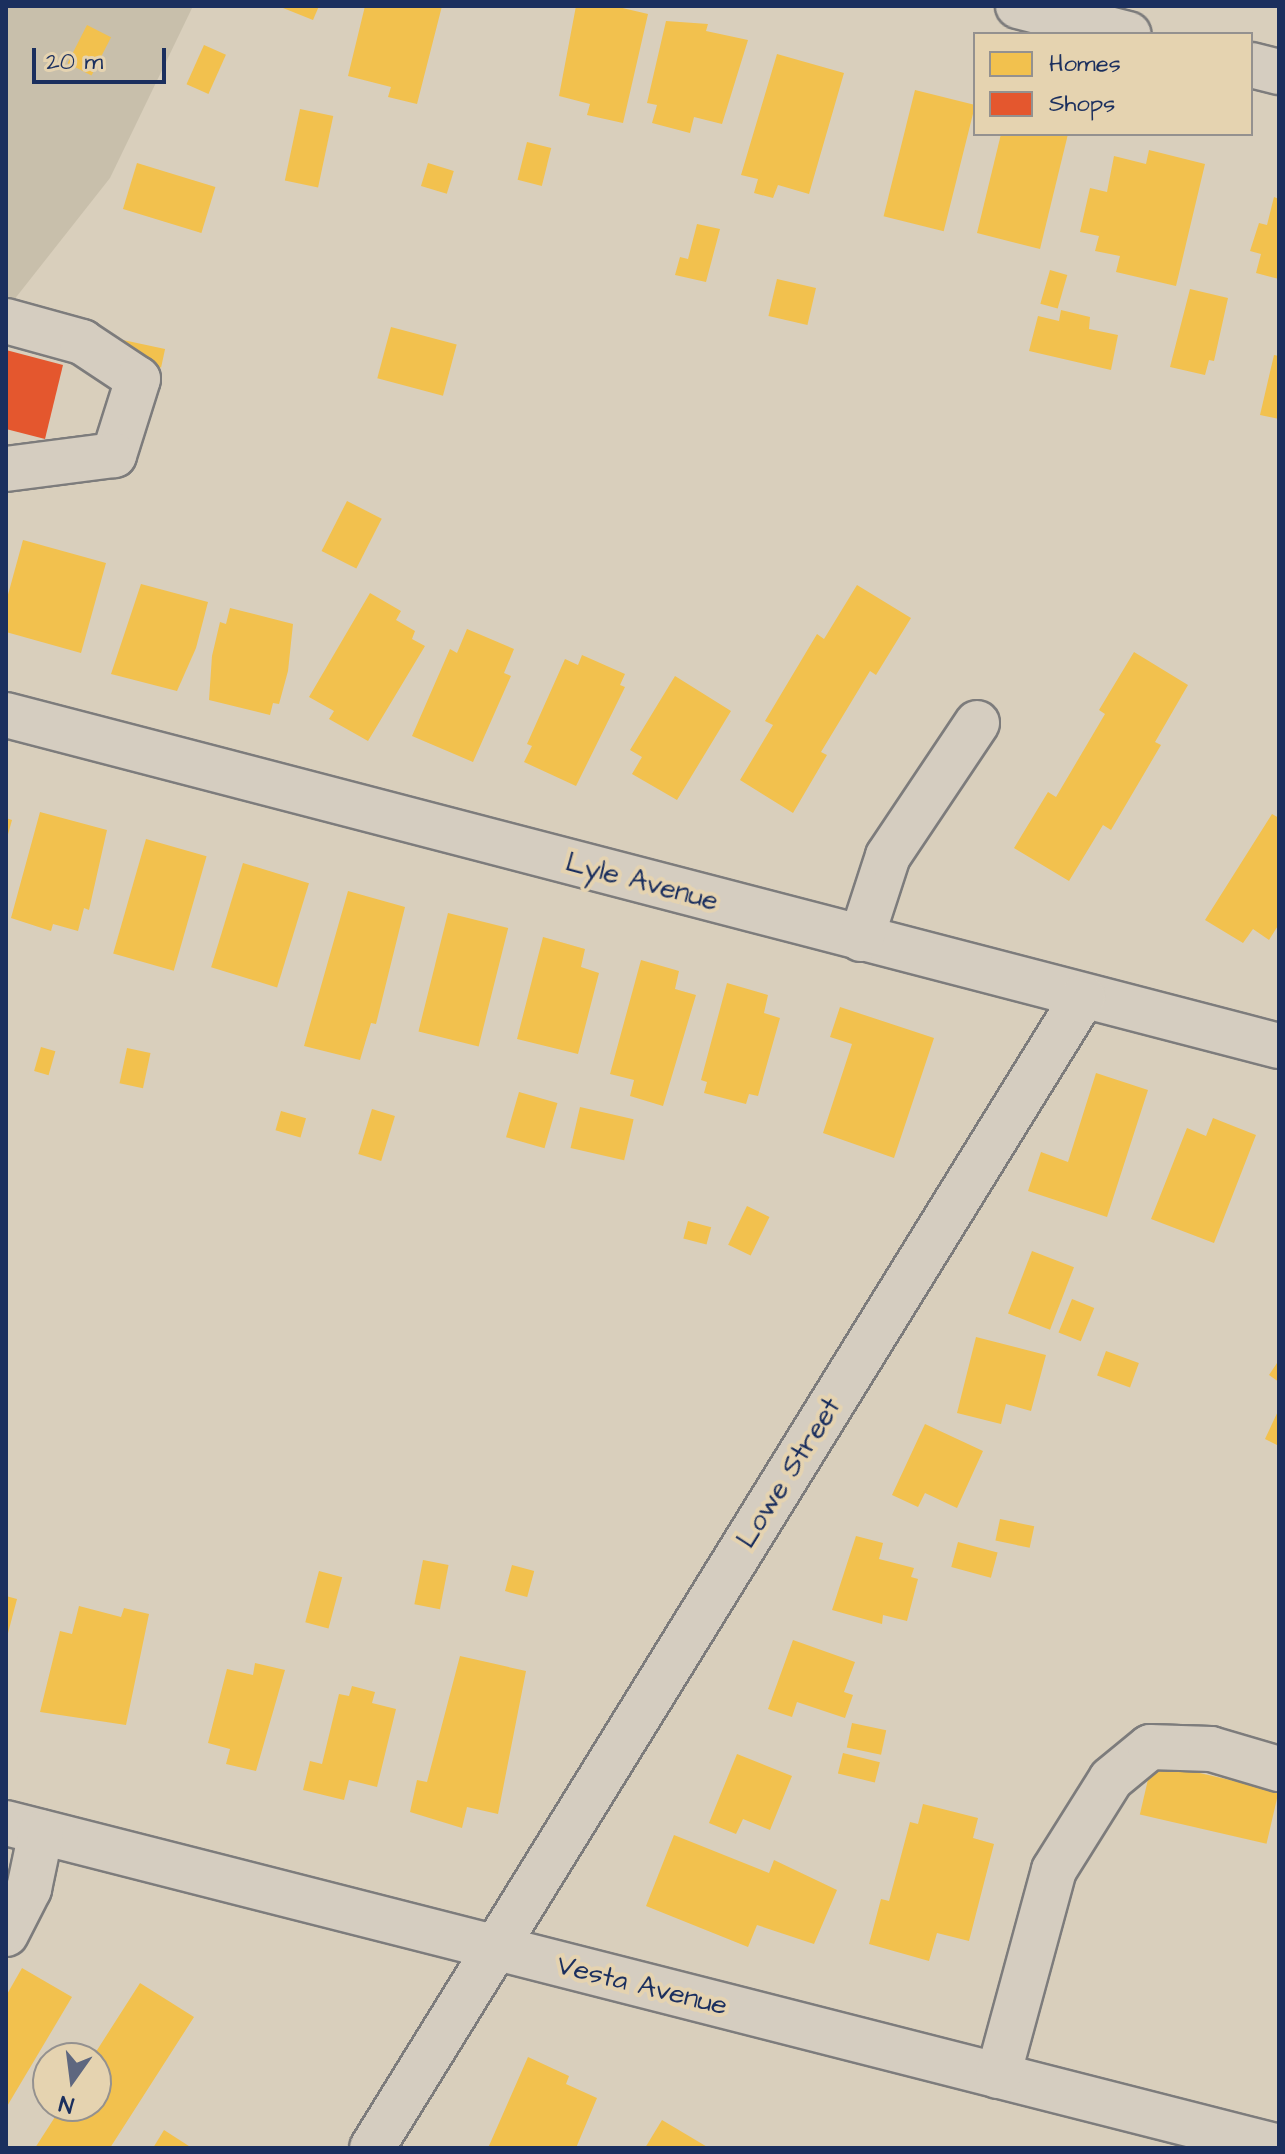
<!DOCTYPE html>
<style>
body{margin:0}
#map{position:relative;width:1285px;height:2154px;overflow:hidden;background:#d9cfbc;font-family:"Architects Daughter",sans-serif}
div>[style]{position:absolute}
[style*='--x']{left:calc(var(--x)*1px);top:calc(var(--y)*1px);width:calc(var(--w)*1px);rotate:calc(var(--a)*1deg)}
.built>*{inset:0;background:#c8bfab}
.homes>*{inset:0;background:#f2c14e;transform-origin:0 0}
.shops>*{inset:0;background:#e4572e}
.roads{filter:drop-shadow(2px 0 #7d7c7c) drop-shadow(-2px 0 #7d7c7c) drop-shadow(0 2px #7d7c7c) drop-shadow(0 -2px #7d7c7c)}
.minor>*{height:44px;margin:-22px;padding:0 22px;transform-origin:22px;border-radius:22px;background:#d5cdc0}
span{translate:-50% -50%;white-space:nowrap;text-align:center;line-height:1.15;-webkit-text-stroke:8px #e5d3b0;paint-order:stroke}
.street-label{font-size:28px;color:#1b2f5e}
.frame{position:absolute;inset:0;border:8px solid #1b2f5e;pointer-events:none}
.legend{position:absolute;left:973px;top:32px;width:280px;height:104px;box-sizing:border-box;background:#e5d3b0;border:2px solid #94918f;margin:0;padding:10px 14px;list-style:none;font-size:24px;color:#1b2f5e}
.legend li{display:flex;align-items:center;gap:16px;height:40px}
.legend b{width:40px;border:2px solid #94918f}
.north{position:absolute;left:32px;top:2042px;width:80px;height:80px;box-sizing:border-box;background:#e5d3b0;border:2px solid #94918f;border-radius:50%;rotate:194deg;font-size:22px;font-weight:700;line-height:32px;text-align:center;color:#1b2f5e}
.north::after{content:'';display:block;margin:auto;width:28px;height:36px;background:#5e677f;clip-path:polygon(50% 0,100% 100%,50% 72%,0 100%)}
.scale{position:absolute;left:32px;top:48px;width:134px;height:36px;box-sizing:border-box;border:4px solid #1b2f5e;border-top:0;padding-left:10px;font-size:24px;line-height:28px;white-space:nowrap;color:#1b2f5e;-webkit-text-stroke:6px #e5d3b0;paint-order:stroke}
</style>
<div id="map">
<div class="built">
<div style="clip-path:polygon(6px 6px,193px 6px,110px 178px,6px 310px)"></div>
</div>
<div class="homes">
<div style="clip-path:polygon(278px 6px,319px 6px,313px 20px)"></div>
<div style="clip-path:polygon(365px 6px,442px 6px,417px 104px,388px 97px,391px 87px,348px 76px)"></div>
<div style="clip-path:polygon(576px 6px,614px 6px,648px 14px,623px 123px,587px 115px,590px 104px,559px 96px)"></div>
<div style="clip-path:polygon(666px 21px,708px 24px,706px 31px,748px 40px,722px 124px,694px 117px,690px 133px,652px 123px,657px 105px,647px 103px)"></div>
<div style="left:87px;top:25px;width:27px;height:43px;rotate:27deg"></div>
<div style="left:204px;top:45px;width:24px;height:43px;rotate:24deg"></div>
<div style="clip-path:polygon(777px 54px,844px 73px,809px 194px,778px 185px,773px 198px,754px 193px,758px 179px,741px 175px)"></div>
<div style="left:915px;top:90px;width:62px;height:130px;rotate:14deg"></div>
<div style="left:300px;top:109px;width:34px;height:73px;rotate:12deg"></div>
<div style="clip-path:polygon(1001px 134px,1068px 134px,1040px 249px,977px 233px)"></div>
<div style="left:527px;top:142px;width:25px;height:39px;rotate:14deg"></div>
<div style="clip-path:polygon(1149px 150px,1205px 164px,1176px 286px,1116px 272px,1120px 256px,1095px 251px,1099px 236px,1080px 232px,1090px 188px,1107px 192px,1114px 156px,1146px 164px)"></div>
<div style="left:137px;top:163px;width:82px;height:48px;rotate:17deg"></div>
<div style="left:428px;top:163px;width:27px;height:24px;rotate:17deg"></div>
<div style="clip-path:polygon(1274px 197px,1279px 199px,1279px 279px,1256px 273px,1261px 254px,1250px 251px,1259px 223px,1267px 225px)"></div>
<div style="clip-path:polygon(697px 224px,720px 229px,706px 282px,675px 275px,680px 257px,688px 259px)"></div>
<div style="left:1050px;top:270px;width:18px;height:35px;rotate:16deg"></div>
<div style="left:777px;top:279px;width:40px;height:38px;rotate:13deg"></div>
<div style="clip-path:polygon(1190px 289px,1228px 298px,1214px 361px,1209px 360px,1205px 375px,1170px 367px)"></div>
<div style="clip-path:polygon(1061px 310px,1090px 317px,1089px 329px,1118px 335px,1111px 370px,1029px 351px,1038px 316px,1059px 321px)"></div>
<div style="left:391px;top:327px;width:68px;height:53px;rotate:15deg"></div>
<div style="left:123px;top:340px;width:43px;height:19px;rotate:12deg"></div>
<div style="clip-path:polygon(1274px 355px,1279px 356px,1279px 419px,1260px 415px)"></div>
<div style="left:347px;top:501px;width:39px;height:56px;rotate:27deg"></div>
<div style="clip-path:polygon(23px 540px,106px 563px,81px 653px,6px 632px,6px 602px)"></div>
<div style="clip-path:polygon(141px 584px,208px 602px,196px 648px,177px 691px,111px 674px)"></div>
<div style="clip-path:polygon(857px 585px,911px 618px,876px 675px,870px 671px,821px 752px,827px 755px,793px 813px,740px 780px,773px 725px,765px 721px,817px 634px,824px 639px)"></div>
<div style="clip-path:polygon(370px 593px,401px 611px,396px 620px,415px 631px,412px 639px,425px 646px,368px 741px,329px 719px,334px 711px,309px 697px)"></div>
<div style="clip-path:polygon(230px 608px,293px 624px,288px 671px,279px 704px,273px 703px,270px 715px,209px 700px,212px 656px,220px 622px,226px 624px)"></div>
<div style="clip-path:polygon(467px 629px,514px 649px,504px 673px,511px 676px,473px 762px,412px 736px,450px 649px,457px 653px)"></div>
<div style="clip-path:polygon(1134px 652px,1188px 685px,1155px 742px,1161px 745px,1111px 830px,1103px 825px,1069px 881px,1014px 848px,1048px 792px,1056px 797px,1105px 714px,1099px 710px)"></div>
<div style="clip-path:polygon(582px 655px,625px 674px,620px 685px,625px 687px,576px 786px,524px 762px,532px 746px,527px 744px,565px 659px,578px 665px)"></div>
<div style="clip-path:polygon(675px 676px,731px 711px,677px 800px,632px 774px,642px 757px,630px 750px)"></div>
<div style="clip-path:polygon(40px 812px,107px 830px,89px 910px,84px 908px,78px 931px,53px 924px,51px 931px,11px 918px)"></div>
<div style="clip-path:polygon(1272px 814px,1279px 818px,1279px 924px,1269px 940px,1253px 929px,1243px 943px,1205px 920px)"></div>
<div style="clip-path:polygon(6px 818px,12px 820px,7px 838px,6px 838px)"></div>
<div style="left:146px;top:839px;width:63px;height:119px;rotate:16deg"></div>
<div style="left:243px;top:863px;width:69px;height:109px;rotate:17deg"></div>
<div style="clip-path:polygon(348px 891px,405px 907px,376px 1024px,371px 1023px,360px 1060px,304px 1046px)"></div>
<div style="left:448px;top:913px;width:62px;height:122px;rotate:14deg"></div>
<div style="clip-path:polygon(543px 937px,585px 949px,581px 967px,599px 973px,578px 1054px,517px 1039px)"></div>
<div style="clip-path:polygon(641px 960px,679px 971px,675px 989px,696px 995px,663px 1106px,630px 1096px,634px 1080px,610px 1074px)"></div>
<div style="clip-path:polygon(727px 983px,768px 995px,764px 1013px,780px 1018px,758px 1096px,749px 1094px,746px 1104px,704px 1093px,707px 1082px,701px 1080px)"></div>
<div style="clip-path:polygon(840px 1007px,934px 1038px,894px 1158px,823px 1133px,852px 1044px,830px 1037px)"></div>
<div style="left:41px;top:1047px;width:15px;height:25px;rotate:16deg"></div>
<div style="left:127px;top:1048px;width:24px;height:36px;rotate:12deg"></div>
<div style="clip-path:polygon(1096px 1073px,1148px 1090px,1107px 1217px,1028px 1191px,1041px 1152px,1068px 1162px)"></div>
<div style="left:519px;top:1092px;width:40px;height:47px;rotate:16deg"></div>
<div style="left:580px;top:1107px;width:55px;height:42px;rotate:13deg"></div>
<div style="left:372px;top:1109px;width:24px;height:47px;rotate:17deg"></div>
<div style="left:281px;top:1111px;width:26px;height:20px;rotate:16deg"></div>
<div style="clip-path:polygon(1213px 1118px,1256px 1135px,1214px 1243px,1151px 1219px,1187px 1128px,1206px 1136px)"></div>
<div style="left:747px;top:1206px;width:25px;height:43px;rotate:26deg"></div>
<div style="left:688px;top:1221px;width:24px;height:18px;rotate:15deg"></div>
<div style="left:1032px;top:1251px;width:45px;height:67px;rotate:21deg"></div>
<div style="left:1072px;top:1299px;width:24px;height:36px;rotate:22deg"></div>
<div style="clip-path:polygon(976px 1337px,1046px 1355px,1031px 1411px,1006px 1404px,1001px 1424px,957px 1413px)"></div>
<div style="left:1106px;top:1351px;width:35px;height:26px;rotate:20deg"></div>
<div style="clip-path:polygon(1279px 1360px,1279px 1382px,1269px 1375px)"></div>
<div style="clip-path:polygon(1279px 1409px,1279px 1446px,1265px 1439px)"></div>
<div style="clip-path:polygon(925px 1424px,983px 1451px,957px 1508px,925px 1493px,918px 1507px,892px 1495px)"></div>
<div style="left:1000px;top:1519px;width:35px;height:22px;rotate:12deg"></div>
<div style="clip-path:polygon(856px 1536px,883px 1543px,879px 1559px,914px 1568px,911px 1577px,918px 1579px,907px 1621px,883px 1615px,882px 1624px,832px 1610px)"></div>
<div style="left:958px;top:1542px;width:41px;height:26px;rotate:15deg"></div>
<div style="left:423px;top:1560px;width:26px;height:45px;rotate:11deg"></div>
<div style="left:512px;top:1565px;width:23px;height:27px;rotate:15deg"></div>
<div style="left:319px;top:1571px;width:24px;height:53px;rotate:15deg"></div>
<div style="clip-path:polygon(6px 1596px,17px 1599px,7px 1637px,6px 1637px)"></div>
<div style="clip-path:polygon(79px 1606px,121px 1617px,124px 1608px,149px 1614px,126px 1725px,40px 1712px,60px 1631px,72px 1634px)"></div>
<div style="clip-path:polygon(793px 1640px,855px 1662px,844px 1692px,853px 1695px,845px 1718px,797px 1702px,792px 1717px,768px 1709px)"></div>
<div style="clip-path:polygon(460px 1656px,526px 1671px,498px 1814px,467px 1807px,462px 1828px,410px 1812px,417px 1780px,427px 1782px)"></div>
<div style="clip-path:polygon(255px 1663px,285px 1670px,256px 1771px,226px 1764px,230px 1749px,208px 1743px,227px 1669px,253px 1675px)"></div>
<div style="clip-path:polygon(352px 1686px,375px 1692px,372px 1703px,396px 1709px,377px 1787px,349px 1780px,344px 1800px,303px 1790px,310px 1761px,322px 1764px,339px 1694px,349px 1696px)"></div>
<div style="left:852px;top:1723px;width:35px;height:25px;rotate:12deg"></div>
<div style="left:843px;top:1753px;width:38px;height:21px;rotate:14deg"></div>
<div style="clip-path:polygon(737px 1754px,792px 1776px,770px 1830px,743px 1819px,736px 1834px,709px 1823px)"></div>
<div style="left:1152px;top:1762px;width:130px;height:54px;rotate:13deg"></div>
<div style="clip-path:polygon(923px 1804px,978px 1818px,973px 1838px,994px 1844px,969px 1941px,937px 1933px,929px 1961px,869px 1944px,881px 1899px,889px 1901px,910px 1822px,918px 1824px)"></div>
<div style="clip-path:polygon(674px 1835px,769px 1873px,774px 1860px,837px 1890px,814px 1944px,757px 1925px,748px 1947px,646px 1906px)"></div>
<div style="clip-path:polygon(22px 1968px,72px 1997px,6px 2108px,6px 1996px)"></div>
<div style="clip-path:polygon(140px 1983px,194px 2017px,110px 2148px,35px 2148px,62px 2106px,96px 2106px,92px 2058px)"></div>
<div style="clip-path:polygon(528px 2057px,569px 2076px,566px 2084px,597px 2098px,576px 2148px,488px 2148px)"></div>
<div style="clip-path:polygon(662px 2120px,709px 2148px,645px 2148px)"></div>
<div style="clip-path:polygon(164px 2130px,192px 2148px,153px 2148px)"></div>
</div>
<div class="shops">
<div style="clip-path:polygon(6px 350px,63px 365px,45px 439px,6px 429px)"></div>
</div>
<div class="roads">
<div class="minor">
<div style="--x:1018;--y:6;--w:114;--a:14.3"></div>
<div style="--x:1251;--y:65;--w:29;--a:14"></div>
<div style="--x:6;--y:321;--w:79;--a:15.4"></div>
<div style="--x:82;--y:342;--w:67;--a:33.5"></div>
<div style="--x:138;--y:379;--w:80;--a:107.5"></div>
<div style="--x:114;--y:455;--w:109;--a:172.6"></div>
<div style="--x:6;--y:715;--w:1315;--a:14.58"></div>
<div style="--x:861;--y:939;--w:87;--a:-72"></div>
<div style="--x:888;--y:856;--w:160;--a:-56.2"></div>
<div style="--x:6;--y:1823;--w:1314;--a:14.28"></div>
<div style="--x:6;--y:1934;--w:51;--a:-62.9"></div>
<div style="--x:29;--y:1889;--w:58;--a:-78.1"></div>
<div style="--x:998;--y:2076;--w:213;--a:-74.8"></div>
<div style="--x:1054;--y:1870;--w:107;--a:-57.9"></div>
<div style="--x:1111;--y:1779;--w:50;--a:-39.4"></div>
<div style="--x:1150;--y:1747;--w:61;--a:1.9"></div>
<div style="--x:1211;--y:1749;--w:71;--a:16.4"></div>
<div style="--x:372;--y:2148;--w:1353;--a:-58.3"></div>
</div>
</div>
<div class="street-label">
<span style="left:642px;top:882px;rotate:15deg">Lyle Avenue</span>
<span style="left:789px;top:1473px;rotate:-58deg">Lowe Street</span>
<span style="left:642px;top:1986px;rotate:14deg">Vesta Avenue</span>
</div>
<div class="frame"></div>
<ul class="legend">
<li><b style="height:22px;background:#f2c14e"></b>Homes</li>
<li><b style="height:22px;background:#e4572e"></b>Shops</li>
</ul>
<div class="north">N</div>
<div class="scale">20 m</div>
</div>
